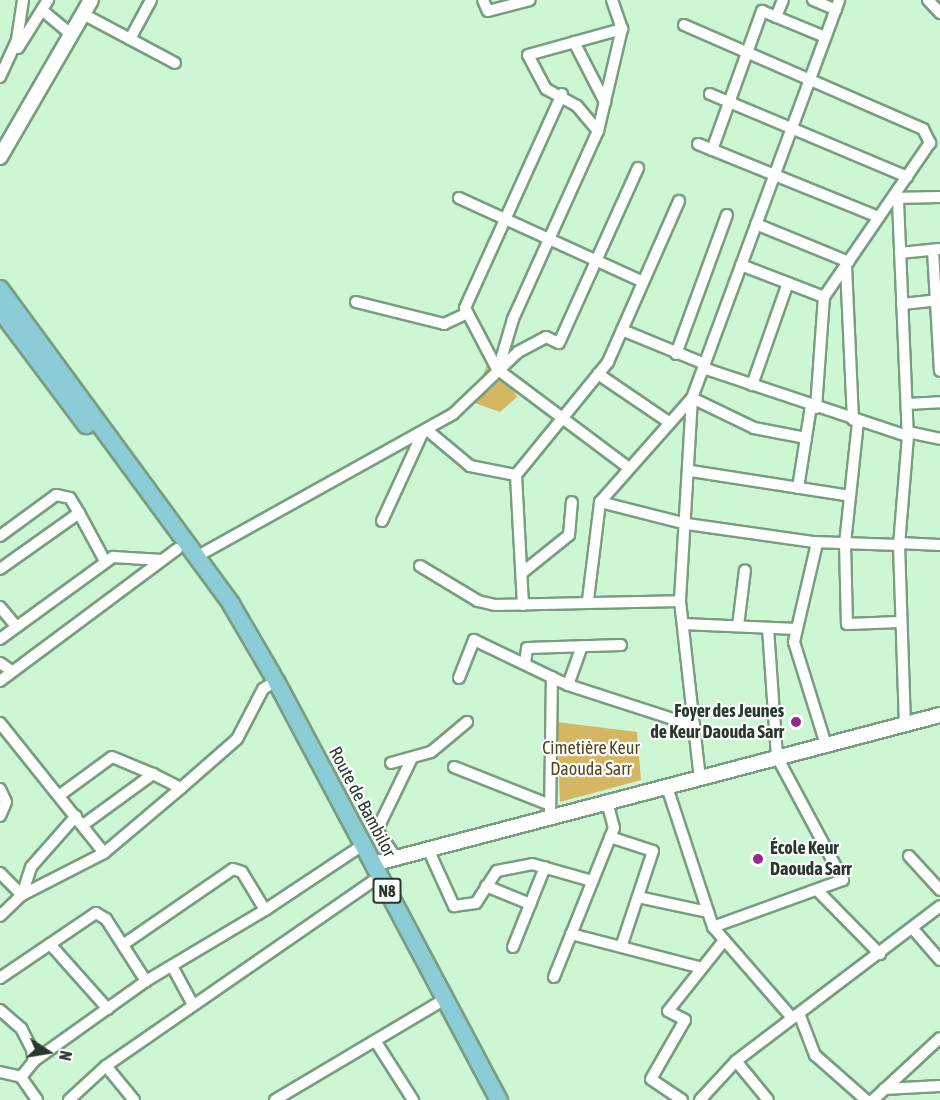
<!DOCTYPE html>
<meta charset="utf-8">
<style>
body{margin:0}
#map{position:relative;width:940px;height:1100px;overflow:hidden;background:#cdf6d4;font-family:"Asap Condensed",sans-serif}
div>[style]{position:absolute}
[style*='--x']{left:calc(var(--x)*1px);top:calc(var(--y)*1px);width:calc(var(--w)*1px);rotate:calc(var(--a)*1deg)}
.green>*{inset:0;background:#d5b762}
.roads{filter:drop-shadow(2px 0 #789e7f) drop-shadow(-2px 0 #789e7f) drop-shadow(0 2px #789e7f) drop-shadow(0 -2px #789e7f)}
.minor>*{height:10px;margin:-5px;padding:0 5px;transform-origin:5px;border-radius:5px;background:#fff}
.tertiary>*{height:14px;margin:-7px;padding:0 7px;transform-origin:7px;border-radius:7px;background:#fff}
.primary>*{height:16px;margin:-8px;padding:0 8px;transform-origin:8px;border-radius:8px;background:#8cccd6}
.dots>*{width:16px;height:16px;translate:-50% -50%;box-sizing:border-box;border:3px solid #fff;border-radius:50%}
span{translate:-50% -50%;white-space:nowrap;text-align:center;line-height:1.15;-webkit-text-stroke:4.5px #fff;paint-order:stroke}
.shield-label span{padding:2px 4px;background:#fff;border:2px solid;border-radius:4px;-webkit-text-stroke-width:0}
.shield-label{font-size:16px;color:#28382b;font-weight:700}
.poi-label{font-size:18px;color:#28382b;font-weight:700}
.right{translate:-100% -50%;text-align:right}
.left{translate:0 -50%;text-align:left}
.park-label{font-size:18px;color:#54451a}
.street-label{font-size:18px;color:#28382b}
.north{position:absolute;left:18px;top:1022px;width:60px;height:60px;-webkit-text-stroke:4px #fff;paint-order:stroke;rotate:102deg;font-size:16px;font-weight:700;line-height:24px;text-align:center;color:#28382b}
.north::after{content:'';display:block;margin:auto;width:21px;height:27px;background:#28382b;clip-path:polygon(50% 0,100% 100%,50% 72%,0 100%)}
</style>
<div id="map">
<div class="green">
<div style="clip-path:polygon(500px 359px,511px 363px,507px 377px,517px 397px,500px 412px,472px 402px,487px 365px)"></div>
<div style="clip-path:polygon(557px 722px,637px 732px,641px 780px,560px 802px)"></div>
</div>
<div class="roads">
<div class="minor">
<div style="--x:483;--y:0;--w:12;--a:66"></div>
<div style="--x:488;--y:11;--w:43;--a:-14.7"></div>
<div style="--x:813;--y:0;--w:25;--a:23"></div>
<div style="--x:928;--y:0;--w:18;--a:47"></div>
<div style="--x:42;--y:10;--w:38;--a:40"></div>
<div style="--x:83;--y:14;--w:104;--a:28"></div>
<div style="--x:776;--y:17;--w:18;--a:-68"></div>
<div style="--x:684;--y:25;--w:261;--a:23.5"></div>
<div style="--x:923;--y:129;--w:16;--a:63"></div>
<div style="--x:130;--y:39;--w:44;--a:-61.7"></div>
<div style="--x:574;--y:42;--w:68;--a:62.7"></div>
<div style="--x:18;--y:48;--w:57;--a:-58"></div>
<div style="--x:0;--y:77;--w:41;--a:-65.3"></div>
<div style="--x:17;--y:40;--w:40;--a:-81.5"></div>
<div style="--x:562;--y:94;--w:235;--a:114.4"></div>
<div style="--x:465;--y:308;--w:69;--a:62.3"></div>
<div style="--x:497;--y:369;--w:165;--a:36.9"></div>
<div style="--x:710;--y:94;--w:214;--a:22.8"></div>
<div style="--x:598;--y:131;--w:33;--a:-130"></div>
<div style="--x:577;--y:106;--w:35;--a:-151"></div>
<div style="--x:546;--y:89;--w:38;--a:-118"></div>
<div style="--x:528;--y:55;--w:98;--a:-15.5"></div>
<div style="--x:698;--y:144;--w:195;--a:22"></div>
<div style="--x:712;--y:150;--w:148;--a:-70.2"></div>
<div style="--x:762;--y:11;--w:68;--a:22.4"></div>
<div style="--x:459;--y:198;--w:202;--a:24.5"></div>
<div style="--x:893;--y:198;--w:47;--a:-1.2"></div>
<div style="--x:898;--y:201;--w:235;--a:87.6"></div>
<div style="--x:908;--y:436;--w:109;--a:94.7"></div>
<div style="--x:899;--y:545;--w:179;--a:88.1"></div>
<div style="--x:756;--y:224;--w:100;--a:22.2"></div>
<div style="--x:933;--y:250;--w:121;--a:86.7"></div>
<div style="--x:900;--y:253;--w:39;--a:-6"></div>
<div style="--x:741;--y:265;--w:89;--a:21.1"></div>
<div style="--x:846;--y:266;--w:154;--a:87.4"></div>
<div style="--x:356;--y:302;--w:91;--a:14"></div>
<div style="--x:444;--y:324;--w:26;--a:-25"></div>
<div style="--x:902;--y:304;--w:38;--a:-6"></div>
<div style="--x:622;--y:330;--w:90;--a:22.3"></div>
<div style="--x:676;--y:354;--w:148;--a:-69.9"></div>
<div style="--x:500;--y:363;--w:46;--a:-73.5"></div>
<div style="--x:513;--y:319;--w:206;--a:-65.7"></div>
<div style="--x:598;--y:131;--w:105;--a:-76.8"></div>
<div style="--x:622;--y:29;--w:31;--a:-109"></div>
<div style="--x:703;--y:368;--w:216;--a:18.4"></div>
<div style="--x:598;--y:374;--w:87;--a:34.2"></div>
<div style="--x:752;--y:385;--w:108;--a:-70.6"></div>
<div style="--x:692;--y:398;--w:203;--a:93.4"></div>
<div style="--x:680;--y:601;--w:178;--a:83.6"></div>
<div style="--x:692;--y:398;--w:69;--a:25.8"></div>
<div style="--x:754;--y:428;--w:53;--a:10.9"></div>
<div style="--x:907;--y:404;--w:33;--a:-3"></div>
<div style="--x:816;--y:408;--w:111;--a:-85.9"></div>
<div style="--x:824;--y:297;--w:187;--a:-55.5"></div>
<div style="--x:858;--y:422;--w:122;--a:96.1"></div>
<div style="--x:845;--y:543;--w:81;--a:88.6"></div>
<div style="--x:847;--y:624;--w:54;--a:-2.1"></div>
<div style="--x:427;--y:430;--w:56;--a:39.9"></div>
<div style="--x:470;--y:466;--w:47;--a:11.1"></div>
<div style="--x:908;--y:432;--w:33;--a:12"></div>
<div style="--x:691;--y:471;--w:161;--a:8.9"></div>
<div style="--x:798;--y:488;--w:83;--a:-81"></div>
<div style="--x:600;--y:502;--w:90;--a:14.2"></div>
<div style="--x:687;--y:524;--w:127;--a:8.1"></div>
<div style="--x:813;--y:542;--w:86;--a:2"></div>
<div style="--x:382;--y:521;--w:98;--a:-65.3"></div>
<div style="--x:0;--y:536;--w:69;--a:-36.2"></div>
<div style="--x:56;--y:495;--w:14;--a:12"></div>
<div style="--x:70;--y:498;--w:17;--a:59"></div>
<div style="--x:817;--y:543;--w:102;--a:103.1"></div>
<div style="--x:794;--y:642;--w:108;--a:72.7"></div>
<div style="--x:899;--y:543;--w:41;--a:2.8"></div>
<div style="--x:196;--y:557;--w:294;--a:-29.1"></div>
<div style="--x:453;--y:414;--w:90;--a:-43.6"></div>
<div style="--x:518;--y:352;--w:32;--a:-28"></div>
<div style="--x:546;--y:337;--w:14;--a:25"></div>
<div style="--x:559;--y:343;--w:192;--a:-65.7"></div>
<div style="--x:420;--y:566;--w:68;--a:31.1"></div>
<div style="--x:478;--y:601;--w:17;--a:13"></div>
<div style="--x:495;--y:605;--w:185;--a:-1.2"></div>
<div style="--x:0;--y:569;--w:97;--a:-35.3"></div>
<div style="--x:79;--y:513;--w:55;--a:61.6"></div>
<div style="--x:523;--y:572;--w:59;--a:-38.8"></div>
<div style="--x:569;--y:535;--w:33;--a:-85"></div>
<div style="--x:588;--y:600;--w:99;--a:-83"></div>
<div style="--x:600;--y:502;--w:139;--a:-48.5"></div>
<div style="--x:692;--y:398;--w:424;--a:-69.7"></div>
<div style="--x:523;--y:605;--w:130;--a:-93.1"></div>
<div style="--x:516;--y:475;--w:146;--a:-50.8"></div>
<div style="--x:608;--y:362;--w:176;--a:-66.2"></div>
<div style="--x:0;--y:607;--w:23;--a:50"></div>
<div style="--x:683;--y:624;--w:114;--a:2.5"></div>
<div style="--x:738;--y:626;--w:56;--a:-82.9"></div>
<div style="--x:0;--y:639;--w:140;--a:-36"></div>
<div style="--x:113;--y:557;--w:49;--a:3.5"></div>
<div style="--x:0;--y:663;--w:14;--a:34"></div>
<div style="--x:525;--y:663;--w:15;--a:-82"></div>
<div style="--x:527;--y:648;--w:94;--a:-1.8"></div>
<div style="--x:459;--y:678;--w:41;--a:-68.5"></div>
<div style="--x:474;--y:640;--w:104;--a:25.6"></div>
<div style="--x:568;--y:685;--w:133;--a:18"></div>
<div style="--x:0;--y:681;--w:221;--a:-36.7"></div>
<div style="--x:568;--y:685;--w:41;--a:-70.3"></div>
<div style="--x:0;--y:723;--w:166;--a:51.3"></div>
<div style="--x:391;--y:763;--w:41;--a:-15.4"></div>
<div style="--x:431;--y:752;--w:47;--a:-39.8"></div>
<div style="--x:454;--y:767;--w:103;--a:21.6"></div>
<div style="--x:667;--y:787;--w:147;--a:71.8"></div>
<div style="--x:713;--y:927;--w:121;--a:49"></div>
<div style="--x:0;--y:789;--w:14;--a:65"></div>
<div style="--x:6;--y:802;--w:15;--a:113"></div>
<div style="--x:60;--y:795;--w:64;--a:-36.2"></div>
<div style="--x:112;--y:757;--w:44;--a:22.5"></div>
<div style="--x:550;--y:817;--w:140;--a:-89.2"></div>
<div style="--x:83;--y:825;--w:87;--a:-36.1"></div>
<div style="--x:153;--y:774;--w:31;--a:27"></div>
<div style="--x:610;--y:837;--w:45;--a:18"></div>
<div style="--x:653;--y:851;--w:101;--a:108.4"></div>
<div style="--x:428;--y:849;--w:63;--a:65.5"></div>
<div style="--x:454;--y:906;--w:22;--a:-8"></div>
<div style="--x:476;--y:903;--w:38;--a:-57"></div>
<div style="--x:497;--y:871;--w:36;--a:-11"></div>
<div style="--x:532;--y:864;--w:62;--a:15.8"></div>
<div style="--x:909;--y:856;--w:46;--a:47.6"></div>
<div style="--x:396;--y:858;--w:34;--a:-124"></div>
<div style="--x:377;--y:830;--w:78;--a:-64.1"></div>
<div style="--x:0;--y:873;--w:31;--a:45"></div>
<div style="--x:486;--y:886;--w:48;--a:22.2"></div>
<div style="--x:817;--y:890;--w:90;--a:45.5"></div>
<div style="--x:22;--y:895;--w:29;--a:-72"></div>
<div style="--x:31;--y:867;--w:68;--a:-48.6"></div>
<div style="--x:638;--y:897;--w:72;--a:12.1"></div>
<div style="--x:0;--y:916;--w:30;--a:-44"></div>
<div style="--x:22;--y:895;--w:92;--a:-27.1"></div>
<div style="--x:104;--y:853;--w:101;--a:-40.2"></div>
<div style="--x:181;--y:788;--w:74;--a:-41.2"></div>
<div style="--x:237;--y:739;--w:56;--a:-62.5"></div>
<div style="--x:263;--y:689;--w:15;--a:-32"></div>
<div style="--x:713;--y:927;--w:138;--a:-19.9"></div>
<div style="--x:843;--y:880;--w:140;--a:-118.2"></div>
<div style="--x:777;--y:757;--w:129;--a:-94"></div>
<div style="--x:913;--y:929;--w:41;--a:48.9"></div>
<div style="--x:571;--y:934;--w:135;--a:14.5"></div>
<div style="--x:50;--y:944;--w:87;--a:48.3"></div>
<div style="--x:124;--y:944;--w:132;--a:-34.5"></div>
<div style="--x:233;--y:869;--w:9;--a:18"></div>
<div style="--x:242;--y:872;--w:44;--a:58.8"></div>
<div style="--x:265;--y:910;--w:118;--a:-33.6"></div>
<div style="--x:513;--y:947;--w:86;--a:-68.2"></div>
<div style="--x:172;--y:966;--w:44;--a:61.7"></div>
<div style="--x:554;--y:977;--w:161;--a:-68.1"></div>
<div style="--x:614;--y:828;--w:27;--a:-105"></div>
<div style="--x:0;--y:978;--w:116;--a:-34.1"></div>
<div style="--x:96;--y:913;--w:12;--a:31"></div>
<div style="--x:106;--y:919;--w:74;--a:57.2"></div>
<div style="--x:146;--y:981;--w:138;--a:144.5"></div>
<div style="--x:146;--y:981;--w:139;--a:-30.8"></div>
<div style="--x:0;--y:1010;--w:28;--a:41"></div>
<div style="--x:21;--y:1028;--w:25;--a:63"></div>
<div style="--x:32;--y:1050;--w:11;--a:80"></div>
<div style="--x:34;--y:1061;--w:21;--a:129"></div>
<div style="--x:800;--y:1016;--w:42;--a:69"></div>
<div style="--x:815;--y:1055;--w:68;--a:41.4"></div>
<div style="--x:376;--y:1042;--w:69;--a:57.5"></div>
<div style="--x:736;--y:1061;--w:50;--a:50.6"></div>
<div style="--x:106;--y:1066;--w:44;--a:50.5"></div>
<div style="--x:0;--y:1072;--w:22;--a:13"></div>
<div style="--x:21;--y:1077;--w:28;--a:55"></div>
<div style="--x:884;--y:1089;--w:56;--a:-3.1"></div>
<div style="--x:69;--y:1100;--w:50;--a:-42.6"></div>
<div style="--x:106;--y:1066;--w:333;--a:-34.7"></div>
<div style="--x:275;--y:1100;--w:198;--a:-30.7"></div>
<div style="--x:682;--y:1100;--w:37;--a:-146"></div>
<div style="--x:651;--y:1079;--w:68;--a:-60"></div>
<div style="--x:685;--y:1020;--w:19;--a:-152"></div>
<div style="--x:668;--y:1011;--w:87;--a:-51.5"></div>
<div style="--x:700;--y:1100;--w:53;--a:-47.3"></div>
<div style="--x:736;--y:1061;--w:256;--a:-37.2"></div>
<div style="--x:873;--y:1100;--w:91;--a:-42.8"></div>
</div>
<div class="tertiary">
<div style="--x:0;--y:157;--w:181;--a:-59.9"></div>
<div style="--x:373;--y:864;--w:586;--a:-14.72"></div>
</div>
<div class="primary">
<div style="--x:0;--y:289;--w:391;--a:53.7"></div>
<div style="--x:231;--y:604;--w:83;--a:59.7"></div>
<div style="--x:0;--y:310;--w:144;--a:53.2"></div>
<div style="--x:276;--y:681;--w:475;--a:62"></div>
</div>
</div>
<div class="dots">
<div style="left:796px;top:722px;background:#932a8e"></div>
<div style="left:758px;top:859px;background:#932a8e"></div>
</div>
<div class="shield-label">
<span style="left:387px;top:891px">N8</span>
</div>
<div class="poi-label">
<span class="right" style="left:784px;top:722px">Foyer des Jeunes<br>de Keur Daouda Sarr</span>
<span class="left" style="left:770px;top:859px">École Keur<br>Daouda Sarr</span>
</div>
<div class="park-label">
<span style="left:591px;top:759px">Cimetière Keur<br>Daouda Sarr</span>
</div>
<div class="street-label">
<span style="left:362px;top:802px;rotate:62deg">Route de Bambilor</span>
</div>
<div class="north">N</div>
</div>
